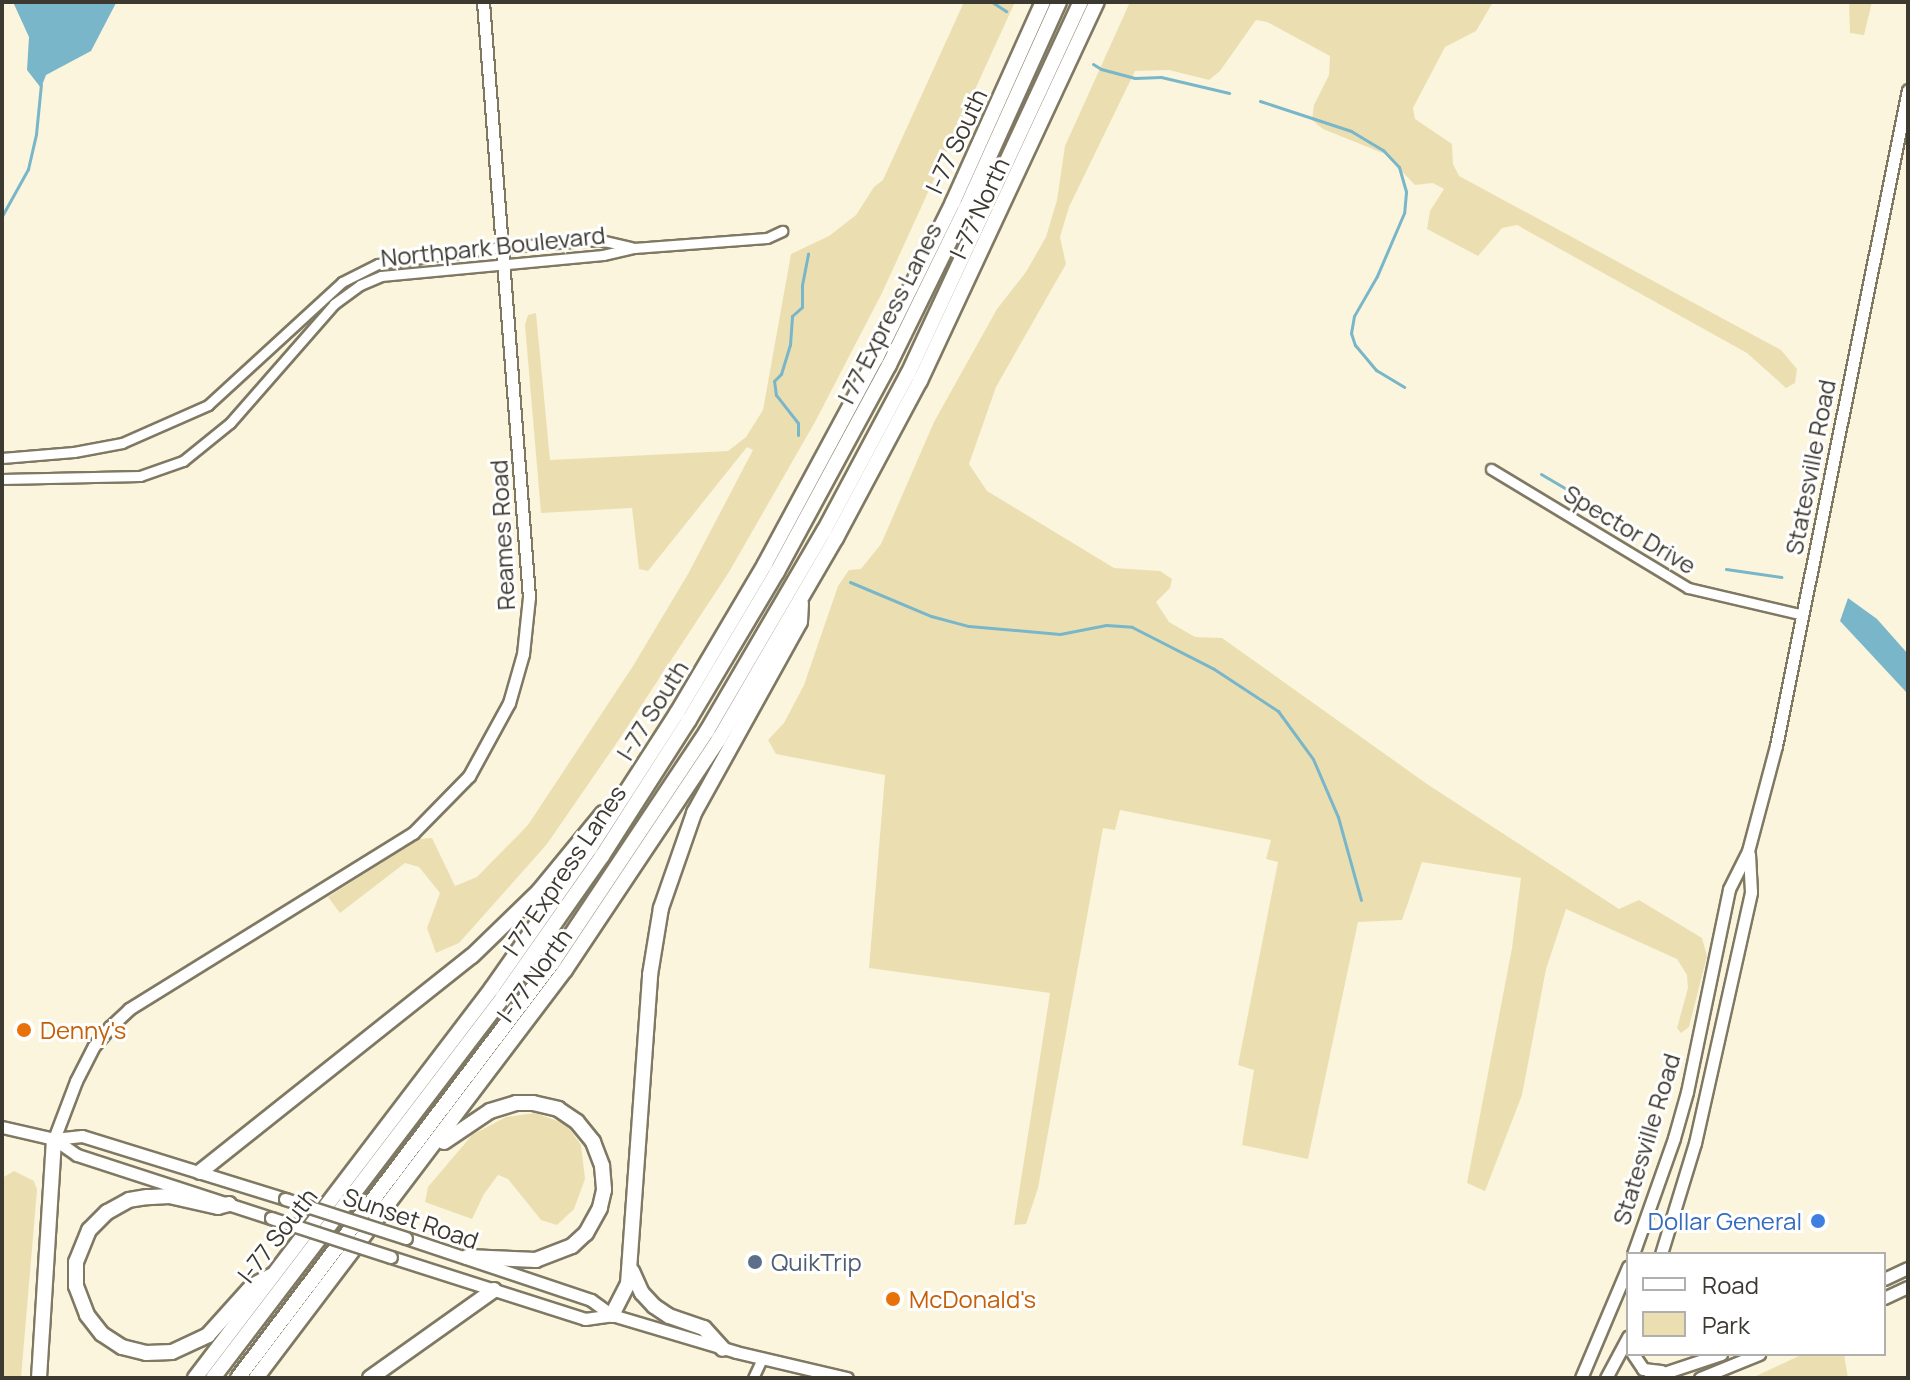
<!DOCTYPE html>
<style>
body{margin:0}
#map{position:relative;width:1910px;height:1380px;overflow:hidden;background:#fbf5dd;font-family:Manrope,sans-serif}
div>[style]{position:absolute}
[style*='--x']{left:calc(var(--x)*1px);top:calc(var(--y)*1px);width:calc(var(--w)*1px);rotate:calc(var(--a)*1deg)}
.green>*{inset:0;background:#ebdfb2}
.water>*{inset:0;background:#79b6c9}
.stream>*{height:3px;margin:-1.5px;padding:0 1.5px;transform-origin:1.5px;border-radius:1.5px;background:#79b6c9}
.roads{filter:drop-shadow(2px 0 #7f7964) drop-shadow(-2px 0 #7f7964) drop-shadow(0 2px #7f7964) drop-shadow(0 -2px #7f7964)}
.minor>*{height:9px;margin:-4.5px;padding:0 4.5px;transform-origin:4.5px;border-radius:4.5px;background:#fff}
.major>*{height:11px;margin:-5.5px;padding:0 5.5px;transform-origin:5.5px;border-radius:5.5px;background:#fff}
.highway>*{height:14px;margin:-7px;padding:0 7px;transform-origin:7px;border-radius:7px;background:#fff}
.bridges{filter:drop-shadow(2px 0 #7f7964) drop-shadow(-2px 0 #7f7964) drop-shadow(0 2px #7f7964) drop-shadow(0 -2px #7f7964)}
.major-bridge>*{height:11px;margin:-5.5px;padding:0 5.5px;transform-origin:5.5px;border-radius:5.5px;background:#fff}
.dots>*{width:22px;height:22px;translate:-50% -50%;box-sizing:border-box;border:4px solid #fff;border-radius:50%}
span{translate:-50% -50%;white-space:nowrap;text-align:center;line-height:1.15;-webkit-text-stroke:6px #fff;paint-order:stroke}
.street-label{font-size:24px;color:#3c3930}
.food-label{font-size:24px;color:#c56008}
.left{translate:0 -50%;text-align:left}
.shop-label{font-size:24px;color:#366cbe}
.right{translate:-100% -50%;text-align:right}
.service-label{font-size:24px;color:#4e5e75}
.frame{position:absolute;inset:0;border:4px solid #3c3930;pointer-events:none}
.legend{position:absolute;left:1626px;top:1252px;width:260px;height:104px;box-sizing:border-box;background:#fff;border:2px solid #b1b0ac;margin:0;padding:10px 14px;list-style:none;font-size:24px;color:#3c3930}
.legend li{display:flex;align-items:center;gap:16px;height:40px}
.legend b{width:40px;border:2px solid #b1b0ac}
</style>
<div id="map">
<div class="green">
<div style="clip-path:polygon(964px 2px,1015px 2px,882px 293px,815px 422px,729px 572px,620px 738px,547px 844px,459px 943px,436px 953px,427px 928px,440px 893px,419px 867px,405px 863px,340px 913px,328px 897px,419px 839px,432px 838px,455px 886px,477px 877px,528px 825px,633px 666px,688px 574px,753px 450px,747px 447px,648px 571px,639px 569px,632px 508px,541px 513px,525px 325px,528px 315px,536px 313px,550px 460px,728px 451px,746px 437px,763px 410px,791px 254px,829px 236px,856px 215px,874px 187px,883px 180px)"></div>
<div style="clip-path:polygon(1130px 2px,1493px 2px,1476px 31px,1445px 47px,1413px 108px,1415px 119px,1452px 144px,1453px 164px,1459px 176px,1781px 350px,1797px 369px,1795px 383px,1786px 388px,1747px 353px,1517px 225px,1502px 228px,1478px 256px,1427px 229px,1430px 211px,1444px 189px,1433px 183px,1415px 185px,1385px 154px,1323px 129px,1312px 120px,1314px 105px,1329px 75px,1330px 56px,1267px 22px,1256px 20px,1220px 71px,1209px 80px,1169px 70px,1135px 71px,1069px 207px,1060px 237px,1066px 264px,996px 387px,969px 464px,987px 491px,1114px 568px,1160px 571px,1172px 579px,1170px 588px,1156px 602px,1169px 622px,1195px 637px,1222px 638px,1427px 784px,1619px 909px,1639px 900px,1702px 938px,1707px 956px,1689px 1027px,1681px 1033px,1677px 1028px,1688px 988px,1687px 975px,1677px 959px,1566px 909px,1546px 969px,1522px 1095px,1485px 1191px,1467px 1183px,1512px 948px,1521px 878px,1422px 862px,1402px 920px,1358px 922px,1308px 1159px,1242px 1145px,1254px 1070px,1238px 1065px,1278px 862px,1266px 859px,1271px 840px,1120px 810px,1115px 830px,1103px 828px,1038px 1188px,1026px 1224px,1014px 1225px,1050px 993px,869px 968px,885px 775px,776px 754px,768px 740px,784px 723px,804px 685px,838px 586px,849px 570px,861px 569px,881px 544px,934px 422px,997px 309px,1026px 272px,1046px 237px,1057px 200px,1065px 146px)"></div>
<div style="clip-path:polygon(1849px 2px,1872px 2px,1864px 35px,1850px 33px)"></div>
<div style="clip-path:polygon(535px 1113px,566px 1124px,581px 1145px,585px 1179px,574px 1209px,557px 1225px,541px 1220px,508px 1179px,498px 1175px,484px 1194px,472px 1219px,425px 1202px,428px 1187px,472px 1135px,506px 1117px)"></div>
<div style="clip-path:polygon(14px 1171px,34px 1181px,37px 1190px,21px 1378px,2px 1378px,2px 1178px)"></div>
<div style="clip-path:polygon(1803px 1354px,1844px 1354px,1848px 1378px,1752px 1378px)"></div>
</div>
<div class="water">
<div style="clip-path:polygon(13px 2px,115px 2px,116px 3px,91px 51px,46px 75px,41px 88px,27px 70px,29px 37px)"></div>
<div style="clip-path:polygon(1848px 598px,1877px 619px,1908px 654px,1908px 694px,1840px 621px)"></div>
</div>
<div class="stream">
<div style="--x:992;--y:2;--w:17;--a:33"></div>
<div style="--x:1093;--y:64;--w:9;--a:32"></div>
<div style="--x:1101;--y:69;--w:35;--a:15"></div>
<div style="--x:1135;--y:78;--w:26;--a:-2"></div>
<div style="--x:1161;--y:77;--w:70;--a:13.2"></div>
<div style="--x:1260;--y:101;--w:96;--a:18.2"></div>
<div style="--x:1351;--y:131;--w:37;--a:31"></div>
<div style="--x:1383;--y:150;--w:23;--a:47"></div>
<div style="--x:1399;--y:167;--w:26;--a:74"></div>
<div style="--x:1406;--y:192;--w:21;--a:95"></div>
<div style="--x:1404;--y:213;--w:69;--a:113.2"></div>
<div style="--x:1377;--y:276;--w:46;--a:119.9"></div>
<div style="--x:1354;--y:316;--w:17;--a:100"></div>
<div style="--x:1351;--y:333;--w:13;--a:72"></div>
<div style="--x:1355;--y:345;--w:33;--a:50"></div>
<div style="--x:1376;--y:370;--w:33;--a:31"></div>
<div style="--x:2;--y:216;--w:54;--a:-61"></div>
<div style="--x:28;--y:169;--w:36;--a:-77"></div>
<div style="--x:36;--y:134;--w:50;--a:-84.3"></div>
<div style="--x:798;--y:435;--w:12;--a:-90"></div>
<div style="--x:798;--y:423;--w:36;--a:-128"></div>
<div style="--x:776;--y:395;--w:14;--a:-98"></div>
<div style="--x:774;--y:381;--w:10;--a:-45"></div>
<div style="--x:781;--y:374;--w:30;--a:-73"></div>
<div style="--x:790;--y:345;--w:29;--a:-86"></div>
<div style="--x:792;--y:316;--w:13;--a:-42"></div>
<div style="--x:802;--y:307;--w:22;--a:-90"></div>
<div style="--x:802;--y:285;--w:32;--a:-79"></div>
<div style="--x:1541;--y:474;--w:71;--a:30.5"></div>
<div style="--x:1726;--y:569;--w:56;--a:8.3"></div>
<div style="--x:850;--y:582;--w:88;--a:22.8"></div>
<div style="--x:931;--y:616;--w:39;--a:15"></div>
<div style="--x:969;--y:626;--w:91;--a:5"></div>
<div style="--x:1060;--y:634;--w:47;--a:-11.1"></div>
<div style="--x:1106;--y:625;--w:26;--a:4"></div>
<div style="--x:1132;--y:627;--w:92;--a:27.1"></div>
<div style="--x:1214;--y:669;--w:77;--a:33.3"></div>
<div style="--x:1278;--y:711;--w:59;--a:53.9"></div>
<div style="--x:1313;--y:759;--w:63;--a:66.7"></div>
<div style="--x:1338;--y:817;--w:86;--a:74.5"></div>
</div>
<div class="roads">
<div class="minor">
<div style="--x:2;--y:458;--w:72;--a:-4.8"></div>
<div style="--x:74;--y:452;--w:49;--a:-10.6"></div>
<div style="--x:122;--y:443;--w:94;--a:-23.8"></div>
<div style="--x:208;--y:405;--w:182;--a:-42.5"></div>
<div style="--x:342;--y:282;--w:40;--a:-26.6"></div>
<div style="--x:378;--y:264;--w:125;--a:-7.8"></div>
<div style="--x:502;--y:247;--w:98;--a:-4.1"></div>
<div style="--x:600;--y:240;--w:32;--a:13"></div>
<div style="--x:1491;--y:469;--w:230;--a:31.1"></div>
<div style="--x:1688;--y:588;--w:118;--a:13.2"></div>
<div style="--x:2;--y:479;--w:138;--a:-1.2"></div>
<div style="--x:140;--y:476;--w:46;--a:-19.2"></div>
<div style="--x:183;--y:461;--w:60;--a:-39"></div>
<div style="--x:230;--y:423;--w:158;--a:-48.8"></div>
<div style="--x:334;--y:304;--w:32;--a:-36"></div>
<div style="--x:360;--y:285;--w:23;--a:-23"></div>
<div style="--x:381;--y:276;--w:223;--a:-5.4"></div>
<div style="--x:603;--y:255;--w:32;--a:-13"></div>
<div style="--x:634;--y:248;--w:133;--a:-4.3"></div>
<div style="--x:767;--y:238;--w:17;--a:-25"></div>
<div style="--x:753;--y:1378;--w:21;--a:-65"></div>
</div>
<div class="major">
<div style="--x:2;--y:1127;--w:53;--a:13"></div>
<div style="--x:54;--y:1139;--w:28;--a:-6"></div>
<div style="--x:82;--y:1136;--w:213;--a:17.2"></div>
<div style="--x:54;--y:1139;--w:62;--a:-69.2"></div>
<div style="--x:76;--y:1081;--w:39;--a:-63"></div>
<div style="--x:94;--y:1046;--w:25;--a:-50"></div>
<div style="--x:110;--y:1027;--w:26;--a:-43"></div>
<div style="--x:129;--y:1009;--w:334;--a:-31.8"></div>
<div style="--x:413;--y:833;--w:80;--a:-45.5"></div>
<div style="--x:469;--y:776;--w:83;--a:-61.3"></div>
<div style="--x:509;--y:703;--w:51;--a:-74.1"></div>
<div style="--x:523;--y:654;--w:57;--a:-84"></div>
<div style="--x:529;--y:597;--w:597;--a:-94.42"></div>
<div style="--x:54;--y:1139;--w:28;--a:35"></div>
<div style="--x:77;--y:1155;--w:204;--a:18"></div>
<div style="--x:406;--y:1238;--w:195;--a:18.5"></div>
<div style="--x:591;--y:1300;--w:26;--a:36"></div>
<div style="--x:612;--y:1315;--w:129;--a:16.6"></div>
<div style="--x:736;--y:1352;--w:114;--a:13.2"></div>
<div style="--x:1633;--y:1254;--w:123;--a:-70.5"></div>
<div style="--x:1674;--y:1138;--w:48;--a:-74.2"></div>
<div style="--x:1687;--y:1092;--w:207;--a:-78.3"></div>
<div style="--x:1729;--y:889;--w:42;--a:-63.4"></div>
<div style="--x:1748;--y:851;--w:109;--a:-75.1"></div>
<div style="--x:1776;--y:746;--w:669;--a:-78.62"></div>
<div style="--x:1661;--y:1254;--w:116;--a:-73"></div>
<div style="--x:1695;--y:1143;--w:257;--a:-77.4"></div>
<div style="--x:1751;--y:892;--w:38;--a:-93"></div>
<div style="--x:391;--y:1257;--w:204;--a:17.7"></div>
<div style="--x:585;--y:1319;--w:27;--a:-8"></div>
<div style="--x:1884;--y:1279;--w:26;--a:-25"></div>
<div style="--x:1884;--y:1298;--w:26;--a:-25"></div>
<div style="--x:1633;--y:1354;--w:18;--a:56"></div>
<div style="--x:1643;--y:1369;--w:18;--a:6"></div>
<div style="--x:1581;--y:1378;--w:121;--a:-67.1"></div>
<div style="--x:1606;--y:1378;--w:47;--a:-61.8"></div>
<div style="--x:1649;--y:1378;--w:76;--a:-18.4"></div>
<div style="--x:1700;--y:1378;--w:64;--a:-22.1"></div>
</div>
<div class="highway">
<div style="--x:444;--y:1142;--w:55;--a:-34"></div>
<div style="--x:490;--y:1111;--w:27;--a:-17"></div>
<div style="--x:516;--y:1103;--w:17;--a:0"></div>
<div style="--x:533;--y:1103;--w:26;--a:13"></div>
<div style="--x:558;--y:1109;--w:23;--a:34"></div>
<div style="--x:577;--y:1122;--w:26;--a:51"></div>
<div style="--x:593;--y:1142;--w:26;--a:69"></div>
<div style="--x:602;--y:1166;--w:24;--a:85"></div>
<div style="--x:604;--y:1190;--w:18;--a:103"></div>
<div style="--x:600;--y:1208;--w:29;--a:119"></div>
<div style="--x:586;--y:1233;--w:19;--a:137"></div>
<div style="--x:572;--y:1246;--w:39;--a:159"></div>
<div style="--x:536;--y:1260;--w:69;--a:-177.5"></div>
<div style="--x:200;--y:1172;--w:347;--a:-38.5"></div>
<div style="--x:472;--y:956;--w:93;--a:-44.1"></div>
<div style="--x:539;--y:891;--w:101;--a:-50.6"></div>
<div style="--x:229;--y:1204;--w:11;--a:165"></div>
<div style="--x:218;--y:1207;--w:50;--a:-167.3"></div>
<div style="--x:169;--y:1196;--w:22;--a:177"></div>
<div style="--x:147;--y:1197;--w:18;--a:171"></div>
<div style="--x:129;--y:1200;--w:25;--a:151"></div>
<div style="--x:107;--y:1212;--w:25;--a:135"></div>
<div style="--x:89;--y:1230;--w:35;--a:112"></div>
<div style="--x:76;--y:1262;--w:24;--a:90"></div>
<div style="--x:76;--y:1286;--w:31;--a:69"></div>
<div style="--x:87;--y:1315;--w:24;--a:52"></div>
<div style="--x:102;--y:1334;--w:24;--a:33"></div>
<div style="--x:122;--y:1347;--w:25;--a:14"></div>
<div style="--x:146;--y:1353;--w:26;--a:-2"></div>
<div style="--x:172;--y:1352;--w:40;--a:-25"></div>
<div style="--x:208;--y:1335;--w:66;--a:-48.1"></div>
<div style="--x:252;--y:1286;--w:21;--a:-28"></div>
<div style="--x:632;--y:1271;--w:24;--a:66"></div>
<div style="--x:642;--y:1293;--w:18;--a:47"></div>
<div style="--x:654;--y:1306;--w:18;--a:34"></div>
<div style="--x:669;--y:1316;--w:37;--a:19"></div>
<div style="--x:704;--y:1328;--w:28;--a:48"></div>
<div style="--x:612;--y:1315;--w:35;--a:-63"></div>
<div style="--x:628;--y:1284;--w:310;--a:-85.9"></div>
<div style="--x:650;--y:975;--w:68;--a:-80.7"></div>
<div style="--x:661;--y:908;--w:101;--a:-70.8"></div>
<div style="--x:694;--y:813;--w:218;--a:-61"></div>
<div style="--x:800;--y:622;--w:18;--a:-87"></div>
<div style="--x:39;--y:1378;--w:239;--a:-86.4"></div>
<div style="--x:195;--y:1378;--w:490;--a:-52.7"></div>
<div style="--x:492;--y:988;--w:171;--a:-55"></div>
<div style="--x:590;--y:848;--w:161;--a:-57.2"></div>
<div style="--x:677;--y:713;--w:173;--a:-59.4"></div>
<div style="--x:765;--y:564;--w:234;--a:-61.7"></div>
<div style="--x:876;--y:358;--w:174;--a:-63.7"></div>
<div style="--x:953;--y:202;--w:219;--a:-65.8"></div>
<div style="--x:213;--y:1378;--w:479;--a:-52.7"></div>
<div style="--x:503;--y:997;--w:172;--a:-54.9"></div>
<div style="--x:602;--y:856;--w:161;--a:-57.4"></div>
<div style="--x:689;--y:720;--w:172;--a:-59.3"></div>
<div style="--x:777;--y:572;--w:235;--a:-61.6"></div>
<div style="--x:889;--y:365;--w:175;--a:-63.9"></div>
<div style="--x:966;--y:208;--w:226;--a:-65.7"></div>
<div style="--x:238;--y:1378;--w:522;--a:-52.87"></div>
<div style="--x:553;--y:962;--w:278;--a:-56.3"></div>
<div style="--x:707;--y:731;--w:232;--a:-59.7"></div>
<div style="--x:824;--y:531;--w:178;--a:-61.9"></div>
<div style="--x:908;--y:374;--w:410;--a:-65.1"></div>
<div style="--x:256;--y:1378;--w:512;--a:-52.86"></div>
<div style="--x:565;--y:970;--w:278;--a:-56.3"></div>
<div style="--x:719;--y:739;--w:233;--a:-59.8"></div>
<div style="--x:836;--y:538;--w:178;--a:-61.9"></div>
<div style="--x:920;--y:381;--w:418;--a:-65"></div>
<div style="--x:370;--y:1378;--w:152;--a:-35.4"></div>
</div>
</div>
<div class="bridges">
<div class="major-bridge">
<div style="--x:285;--y:1199;--w:127;--a:17.9"></div>
<div style="--x:271;--y:1218;--w:126;--a:18"></div>
</div>
</div>
<div class="dots">
<div style="left:24px;top:1030px;background:#e8710a"></div>
<div style="left:1818px;top:1221px;background:#3f7fe0"></div>
<div style="left:755px;top:1262px;background:#5c6f8a"></div>
<div style="left:893px;top:1299px;background:#e8710a"></div>
</div>
<div class="street-label">
<span style="left:956px;top:141px;rotate:-65deg">I-77 South</span>
<span style="left:979px;top:208px;rotate:-65deg">I-77 North</span>
<span style="left:493px;top:246px;rotate:-6deg">Northpark Boulevard</span>
<span style="left:889px;top:313px;rotate:-63deg">I 77 Express Lanes</span>
<span style="left:1810px;top:467px;rotate:-79deg">Statesville Road</span>
<span style="left:1630px;top:529px;rotate:31deg">Spector Drive</span>
<span style="left:502px;top:535px;rotate:-93deg">Reames Road</span>
<span style="left:652px;top:710px;rotate:-58deg">I-77 South</span>
<span style="left:564px;top:870px;rotate:-56deg">I 77 Express Lanes</span>
<span style="left:534px;top:975px;rotate:-54deg">I-77 North</span>
<span style="left:1646px;top:1139px;rotate:-73deg">Statesville Road</span>
<span style="left:411px;top:1218px;rotate:19deg">Sunset Road</span>
<span style="left:277px;top:1235px;rotate:-52deg">I-77 South</span>
</div>
<div class="food-label">
<span class="left" style="left:40px;top:1030px">Denny's</span>
<span class="left" style="left:909px;top:1299px">McDonald's</span>
</div>
<div class="shop-label">
<span class="right" style="left:1802px;top:1221px">Dollar General</span>
</div>
<div class="service-label">
<span class="left" style="left:771px;top:1262px">QuikTrip</span>
</div>
<div class="frame"></div>
<ul class="legend">
<li><b style="height:10px;background:#fff"></b>Road</li>
<li><b style="height:22px;background:#ebdfb2"></b>Park</li>
</ul>
</div>
